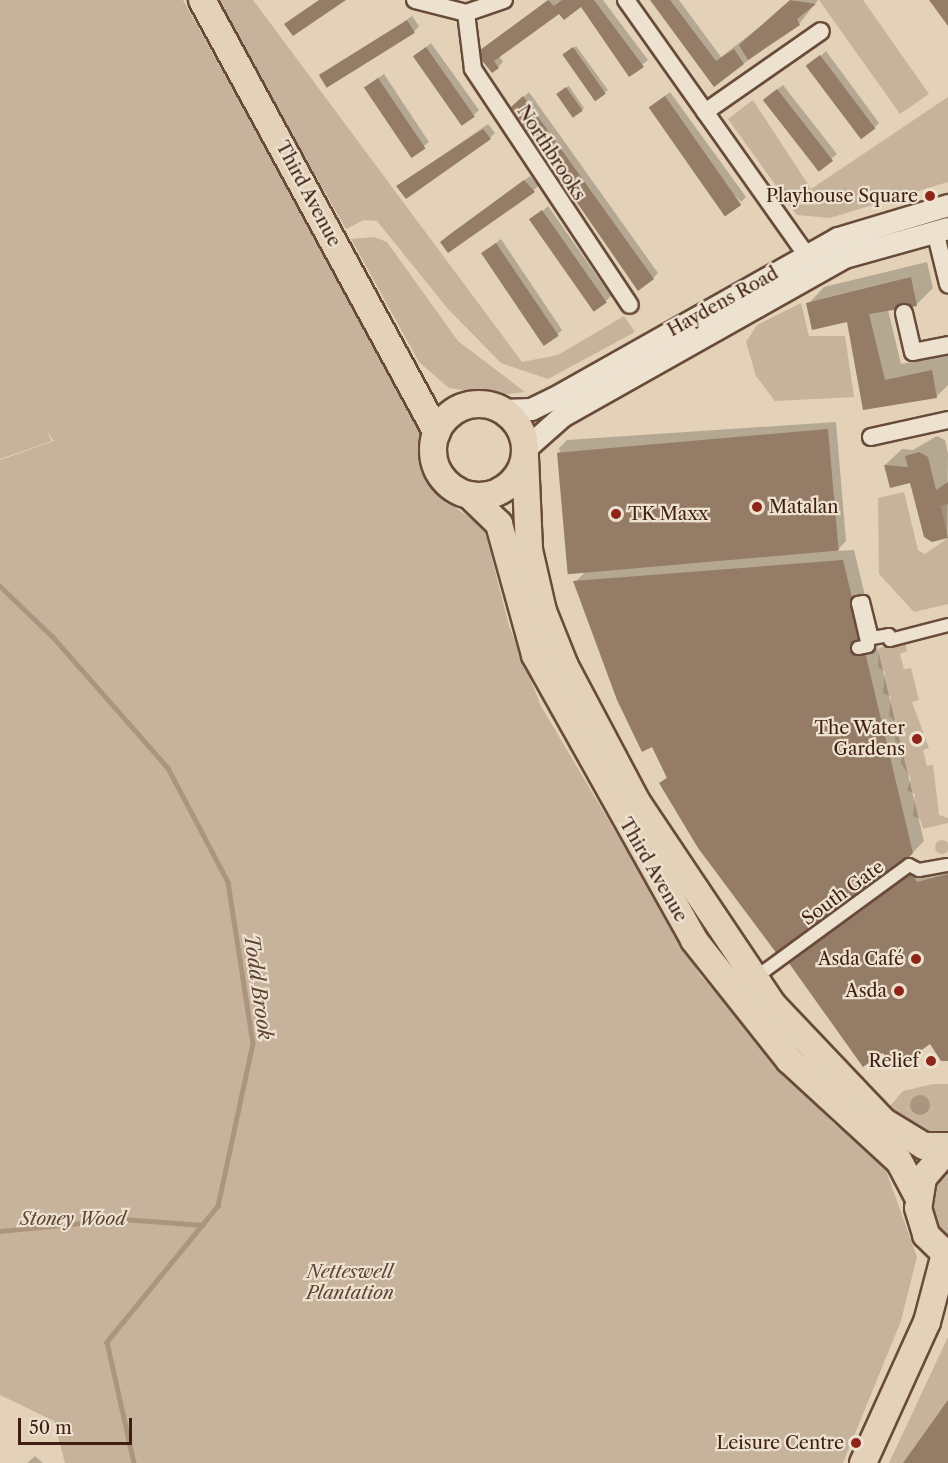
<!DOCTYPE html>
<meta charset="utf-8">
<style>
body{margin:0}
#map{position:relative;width:948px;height:1463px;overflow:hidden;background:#e3d2b7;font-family:"Libre Caslon Text",serif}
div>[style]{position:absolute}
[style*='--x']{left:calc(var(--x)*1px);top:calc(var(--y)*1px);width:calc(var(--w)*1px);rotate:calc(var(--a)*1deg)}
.green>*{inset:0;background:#c7b39b}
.round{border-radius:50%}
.water>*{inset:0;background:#ac957f}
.shadow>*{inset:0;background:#0003}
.stream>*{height:4.5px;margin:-2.25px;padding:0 2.25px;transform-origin:2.25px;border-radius:2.25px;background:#ac957f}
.building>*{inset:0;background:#957c67;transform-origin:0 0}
.roads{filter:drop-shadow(2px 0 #694b3a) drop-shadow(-2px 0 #694b3a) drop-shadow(0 2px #694b3a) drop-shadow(0 -2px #694b3a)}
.pedestrian>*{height:12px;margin:-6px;padding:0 6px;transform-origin:6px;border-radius:6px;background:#ede2d0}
.minor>*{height:16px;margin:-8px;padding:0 8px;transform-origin:8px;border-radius:8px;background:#ede2d0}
.tertiary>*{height:21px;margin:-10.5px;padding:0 10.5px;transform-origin:10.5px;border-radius:10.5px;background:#ede2d0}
.primary>*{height:26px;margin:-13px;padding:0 13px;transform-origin:13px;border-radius:13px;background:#e3d2b7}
.primary>.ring{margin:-13px;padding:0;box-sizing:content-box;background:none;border:26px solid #e3d2b7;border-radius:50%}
.dots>*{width:16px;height:16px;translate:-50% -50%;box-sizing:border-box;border:3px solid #ede2d0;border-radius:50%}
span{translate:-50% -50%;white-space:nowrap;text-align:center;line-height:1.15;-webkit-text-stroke:4.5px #ede2d0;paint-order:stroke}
.street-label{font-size:18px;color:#401e11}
.poi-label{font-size:18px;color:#401e11}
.right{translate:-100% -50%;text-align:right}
.left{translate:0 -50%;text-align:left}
.park-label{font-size:18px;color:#624334;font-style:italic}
.water-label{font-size:20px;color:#604232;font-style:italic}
.scale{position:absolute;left:18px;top:1418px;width:114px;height:27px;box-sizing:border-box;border:3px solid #401e11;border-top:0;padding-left:8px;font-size:18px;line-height:21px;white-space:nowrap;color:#401e11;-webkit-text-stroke:4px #ede2d0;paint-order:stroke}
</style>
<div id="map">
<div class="green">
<div style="clip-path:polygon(0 0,183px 0,424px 433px,426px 477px,450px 504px,484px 527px,509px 626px,541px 706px,700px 975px,832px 1122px,883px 1162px,917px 1257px,901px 1321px,843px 1463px,65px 1463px,54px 1421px,0 1395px,0 460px,54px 441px,47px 431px,52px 441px,0 459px)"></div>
<div style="clip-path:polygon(215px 0,253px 0,522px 362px,558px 355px,624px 316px,635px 332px,548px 379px,501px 363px,448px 309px,377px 221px,364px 220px,346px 229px)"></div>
<div style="clip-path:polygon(819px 0,863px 0,929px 94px,900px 114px)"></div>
<div style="clip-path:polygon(948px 97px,948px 182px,830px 218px,797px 215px,728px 119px,753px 100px,811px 189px)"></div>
<div style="clip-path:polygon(374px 237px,387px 242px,458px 341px,525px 392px,498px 395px,449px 388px,419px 362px,351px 239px)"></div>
<div style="clip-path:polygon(801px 303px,809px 336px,845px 336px,854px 397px,775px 401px,756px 376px,746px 342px,757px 325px)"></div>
<div style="clip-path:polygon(904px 492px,918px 550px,925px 554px,948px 538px,941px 506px,948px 504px,948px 604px,914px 612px,879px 574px,878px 498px)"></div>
<div style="clip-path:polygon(905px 641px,907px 651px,900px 654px,904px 669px,911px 668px,919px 700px,912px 702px,929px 748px,923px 750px,927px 766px,933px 765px,939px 815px,948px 818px,948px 823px,923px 829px,920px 819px,913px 816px,915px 794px,907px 790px,911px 779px,901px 763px,903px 746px,895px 741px,897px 722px,889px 716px,891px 697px,883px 693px,885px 672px,878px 667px,879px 648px)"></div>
<div class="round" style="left:935px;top:840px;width:14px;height:14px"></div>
<div style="clip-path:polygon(933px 1084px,948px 1084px,948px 1137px,911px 1135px,888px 1108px,903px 1091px)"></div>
<div style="clip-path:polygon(948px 1165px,948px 1239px,933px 1218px,931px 1201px,934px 1184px)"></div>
<div style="clip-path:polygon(948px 1337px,948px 1463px,889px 1463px)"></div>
</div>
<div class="water">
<div class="round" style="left:910px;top:1095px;width:20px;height:20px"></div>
</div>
<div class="shadow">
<div style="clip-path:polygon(549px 0,603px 0,648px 60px,630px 75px,581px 5px,559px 12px,499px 56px,503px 62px,498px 67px,478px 53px)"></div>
<div style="clip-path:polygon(652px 0,679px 0,721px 57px,794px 0,818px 0,799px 24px,714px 85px)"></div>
<div style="clip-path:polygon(412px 16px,419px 26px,414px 32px,324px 80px)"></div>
<div style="clip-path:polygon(431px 43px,479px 110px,474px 115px,415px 56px)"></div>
<div style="clip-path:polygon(576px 46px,608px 90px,596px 99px,567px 53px)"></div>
<div style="clip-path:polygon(826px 51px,879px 123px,874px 128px,809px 67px)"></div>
<div style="clip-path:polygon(384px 74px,429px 142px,412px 155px,371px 83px)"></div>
<div style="clip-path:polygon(783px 85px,837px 154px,817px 170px,771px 94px)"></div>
<div style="clip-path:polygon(569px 86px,584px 108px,582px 110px,560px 92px)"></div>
<div style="clip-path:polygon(529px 92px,658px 273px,653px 278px,518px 102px)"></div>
<div style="clip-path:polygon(670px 92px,746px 197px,741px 202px,650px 107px)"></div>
<div style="clip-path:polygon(488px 124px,495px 133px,490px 138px,398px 186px)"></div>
<div style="clip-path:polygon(530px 176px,539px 185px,534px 190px,448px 251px,442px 242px,447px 236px)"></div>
<div style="clip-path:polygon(548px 206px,611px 296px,606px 301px,532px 221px)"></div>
<div style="clip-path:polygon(501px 239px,562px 330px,557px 335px,483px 253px)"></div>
<div style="clip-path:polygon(927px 262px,933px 288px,916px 305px,888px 310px,901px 364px,948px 355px,948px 385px,937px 396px,864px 408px,848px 320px,808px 304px,824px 287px)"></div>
<div style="clip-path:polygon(836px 422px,846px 541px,837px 551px,854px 550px,924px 841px,893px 873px,661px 783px,668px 776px,575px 582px,586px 571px,559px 448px,567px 440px)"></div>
<div style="clip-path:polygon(937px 436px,945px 440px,948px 454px,947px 537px,911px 481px,885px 465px,902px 449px,913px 450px)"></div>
<div style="clip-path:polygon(919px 864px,948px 869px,948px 1060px,931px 1042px,884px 1051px,788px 959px)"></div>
<div style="clip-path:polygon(35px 1456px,43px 1463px,27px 1463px)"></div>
</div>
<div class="stream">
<div style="--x:0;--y:586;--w:74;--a:43.9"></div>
<div style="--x:53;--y:637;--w:174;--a:48.7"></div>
<div style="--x:168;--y:768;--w:129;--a:62.2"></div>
<div style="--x:228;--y:882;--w:163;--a:81.2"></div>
<div style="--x:253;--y:1043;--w:167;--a:102.1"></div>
<div style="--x:218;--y:1206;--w:176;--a:129.2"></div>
<div style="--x:107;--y:1342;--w:124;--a:77.4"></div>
<div style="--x:0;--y:1231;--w:123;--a:-5.6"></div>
<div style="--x:122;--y:1219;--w:81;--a:4.2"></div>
</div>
<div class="building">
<div style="clip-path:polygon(319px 0,346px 0,293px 36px,284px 24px)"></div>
<div style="clip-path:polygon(548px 0,554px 6px,562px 0,594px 0,644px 67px,629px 77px,581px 7px,564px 20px,559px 14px,494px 61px,499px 68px,492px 73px,476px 53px)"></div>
<div style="clip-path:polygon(650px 0,670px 0,716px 61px,734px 49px,744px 64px,714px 87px)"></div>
<div style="clip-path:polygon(790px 0,816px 4px,797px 19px,800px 25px,748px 60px,739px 45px)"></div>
<div style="clip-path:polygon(929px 0,948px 0,948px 26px)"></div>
<div style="left:407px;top:20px;width:15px;height:104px;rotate:58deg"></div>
<div style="left:426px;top:47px;width:85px;height:16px;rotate:55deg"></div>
<div style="left:573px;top:47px;width:57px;height:13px;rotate:55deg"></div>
<div style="left:820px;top:55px;width:92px;height:18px;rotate:53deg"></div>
<div style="left:378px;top:78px;width:85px;height:17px;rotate:56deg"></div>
<div style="left:566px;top:87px;width:29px;height:12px;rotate:55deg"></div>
<div style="left:777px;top:89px;width:91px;height:18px;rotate:52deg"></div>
<div style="clip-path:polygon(523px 96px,654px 279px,638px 291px,511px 107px)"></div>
<div style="left:665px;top:96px;width:133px;height:20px;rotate:55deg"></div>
<div style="clip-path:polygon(483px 129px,491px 139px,406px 199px,396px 186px)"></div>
<div style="clip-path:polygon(524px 180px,535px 192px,448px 253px,440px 242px)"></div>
<div style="left:542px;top:210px;width:113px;height:16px;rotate:55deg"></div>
<div style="left:496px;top:243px;width:112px;height:18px;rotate:56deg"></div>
<div style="clip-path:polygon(911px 277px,917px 306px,869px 314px,885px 380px,932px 370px,937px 398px,863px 410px,847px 322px,812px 330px,806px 303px)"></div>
<div style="left:828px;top:429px;width:122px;height:272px;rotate:85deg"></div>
<div style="clip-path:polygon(919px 452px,928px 457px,936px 490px,948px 482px,948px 504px,941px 506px,948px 538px,932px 542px,924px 537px,910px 483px,890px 488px,884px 465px,908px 467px,905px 456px)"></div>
<div style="clip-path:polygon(843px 560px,913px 853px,887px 881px,780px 958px,698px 848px,659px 783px,667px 778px,652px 747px,642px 752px,617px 700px,573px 581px)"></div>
<div style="clip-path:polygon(910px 871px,917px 882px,948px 874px,948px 1061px,941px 1061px,930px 1044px,895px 1069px,883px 1053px,863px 1067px,786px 959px)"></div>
<div style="clip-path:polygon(948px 1400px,948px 1463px,903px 1463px)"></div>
</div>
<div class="roads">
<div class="pedestrian">
<div style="--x:858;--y:648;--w:10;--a:-11"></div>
<div style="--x:868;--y:646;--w:44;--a:-103.1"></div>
<div style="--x:858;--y:603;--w:5;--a:-11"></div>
<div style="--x:863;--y:602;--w:37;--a:76"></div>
<div style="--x:872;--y:638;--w:17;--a:-10"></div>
<div style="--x:889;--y:635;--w:5;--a:79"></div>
<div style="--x:890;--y:640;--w:60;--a:-14.5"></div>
<div style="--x:763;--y:972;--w:181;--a:-36.2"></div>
<div style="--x:909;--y:865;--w:11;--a:27"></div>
<div style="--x:919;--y:870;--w:29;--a:-10"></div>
</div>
<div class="minor">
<div style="--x:415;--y:0;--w:53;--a:14.3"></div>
<div style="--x:466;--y:13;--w:40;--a:-18.9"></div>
<div style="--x:626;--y:0;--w:314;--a:54.7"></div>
<div style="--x:466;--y:13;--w:56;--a:82.9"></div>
<div style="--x:473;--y:69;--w:283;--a:56.4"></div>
<div style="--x:705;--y:112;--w:141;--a:-34.9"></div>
<div style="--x:935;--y:231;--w:55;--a:76.2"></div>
<div style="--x:904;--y:313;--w:40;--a:77"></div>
<div style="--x:913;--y:352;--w:36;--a:-11"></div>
<div style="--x:871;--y:437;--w:79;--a:-12.4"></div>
</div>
<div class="tertiary">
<div style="--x:503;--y:410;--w:28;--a:-2"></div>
<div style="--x:531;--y:409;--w:25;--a:-26"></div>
<div style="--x:554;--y:398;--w:326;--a:-29.4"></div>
<div style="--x:838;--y:238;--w:115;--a:-16.7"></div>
<div style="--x:526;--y:448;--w:48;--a:-41.6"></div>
<div style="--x:562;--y:416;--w:324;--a:-29.4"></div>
<div style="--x:844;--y:257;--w:108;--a:-15.6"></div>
</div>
<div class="primary">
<div style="--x:202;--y:0;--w:492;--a:61.5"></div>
<div class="ring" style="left:433px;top:404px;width:66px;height:66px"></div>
<div style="--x:525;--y:457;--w:93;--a:87.5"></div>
<div style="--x:529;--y:550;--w:63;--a:77.1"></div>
<div style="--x:543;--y:611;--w:59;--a:68.2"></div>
<div style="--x:565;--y:666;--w:154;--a:62.1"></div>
<div style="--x:637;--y:802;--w:244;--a:56.2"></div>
<div style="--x:773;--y:1005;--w:160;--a:46.5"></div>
<div style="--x:883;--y:1121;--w:48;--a:31.4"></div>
<div style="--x:924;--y:1146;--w:24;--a:0"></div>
<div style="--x:469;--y:495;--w:42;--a:44"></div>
<div style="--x:499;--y:524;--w:136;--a:74.6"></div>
<div style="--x:535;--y:655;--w:326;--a:60.8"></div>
<div style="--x:694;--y:940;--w:153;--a:51.6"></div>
<div style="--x:789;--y:1060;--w:149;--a:42.6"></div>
<div style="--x:899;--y:1161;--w:40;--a:62"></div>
<div style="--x:948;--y:1149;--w:38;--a:131"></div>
<div style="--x:923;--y:1178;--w:30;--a:99"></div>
<div style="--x:918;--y:1208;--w:28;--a:73"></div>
<div style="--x:926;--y:1235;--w:30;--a:44"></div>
<div style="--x:863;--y:1463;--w:155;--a:-65.6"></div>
<div style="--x:927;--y:1322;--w:70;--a:-75.2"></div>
</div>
</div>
<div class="dots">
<div style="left:930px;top:196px;background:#8f2418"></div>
<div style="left:757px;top:507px;background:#8f2418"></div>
<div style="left:616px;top:514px;background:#8f2418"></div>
<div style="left:917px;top:739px;background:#8f2418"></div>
<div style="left:916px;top:959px;background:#8f2418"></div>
<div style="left:899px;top:991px;background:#8f2418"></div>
<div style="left:931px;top:1061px;background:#8f2418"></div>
<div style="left:856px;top:1443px;background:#8f2418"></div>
</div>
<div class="street-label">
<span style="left:551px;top:153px;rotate:57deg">Northbrooks</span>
<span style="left:308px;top:194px;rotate:62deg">Third Avenue</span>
<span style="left:723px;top:302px;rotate:-29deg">Haydens Road</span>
<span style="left:653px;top:870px;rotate:60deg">Third Avenue</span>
<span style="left:843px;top:893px;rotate:-36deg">South Gate</span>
</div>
<div class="poi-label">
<span class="right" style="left:918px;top:196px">Playhouse Square</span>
<span class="left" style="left:769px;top:507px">Matalan</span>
<span class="left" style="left:628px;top:514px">TK Maxx</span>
<span class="right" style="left:905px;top:739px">The Water<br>Gardens</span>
<span class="right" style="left:904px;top:959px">Asda Café</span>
<span class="right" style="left:887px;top:991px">Asda</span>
<span class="right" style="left:919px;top:1061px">Relief</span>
<span class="right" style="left:844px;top:1443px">Leisure Centre</span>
</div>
<div class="park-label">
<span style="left:73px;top:1219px">Stoney Wood</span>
<span style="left:350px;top:1283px">Netteswell<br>Plantation</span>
</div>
<div class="water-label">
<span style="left:258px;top:987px;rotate:82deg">Todd Brook</span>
</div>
<div class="scale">50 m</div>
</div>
